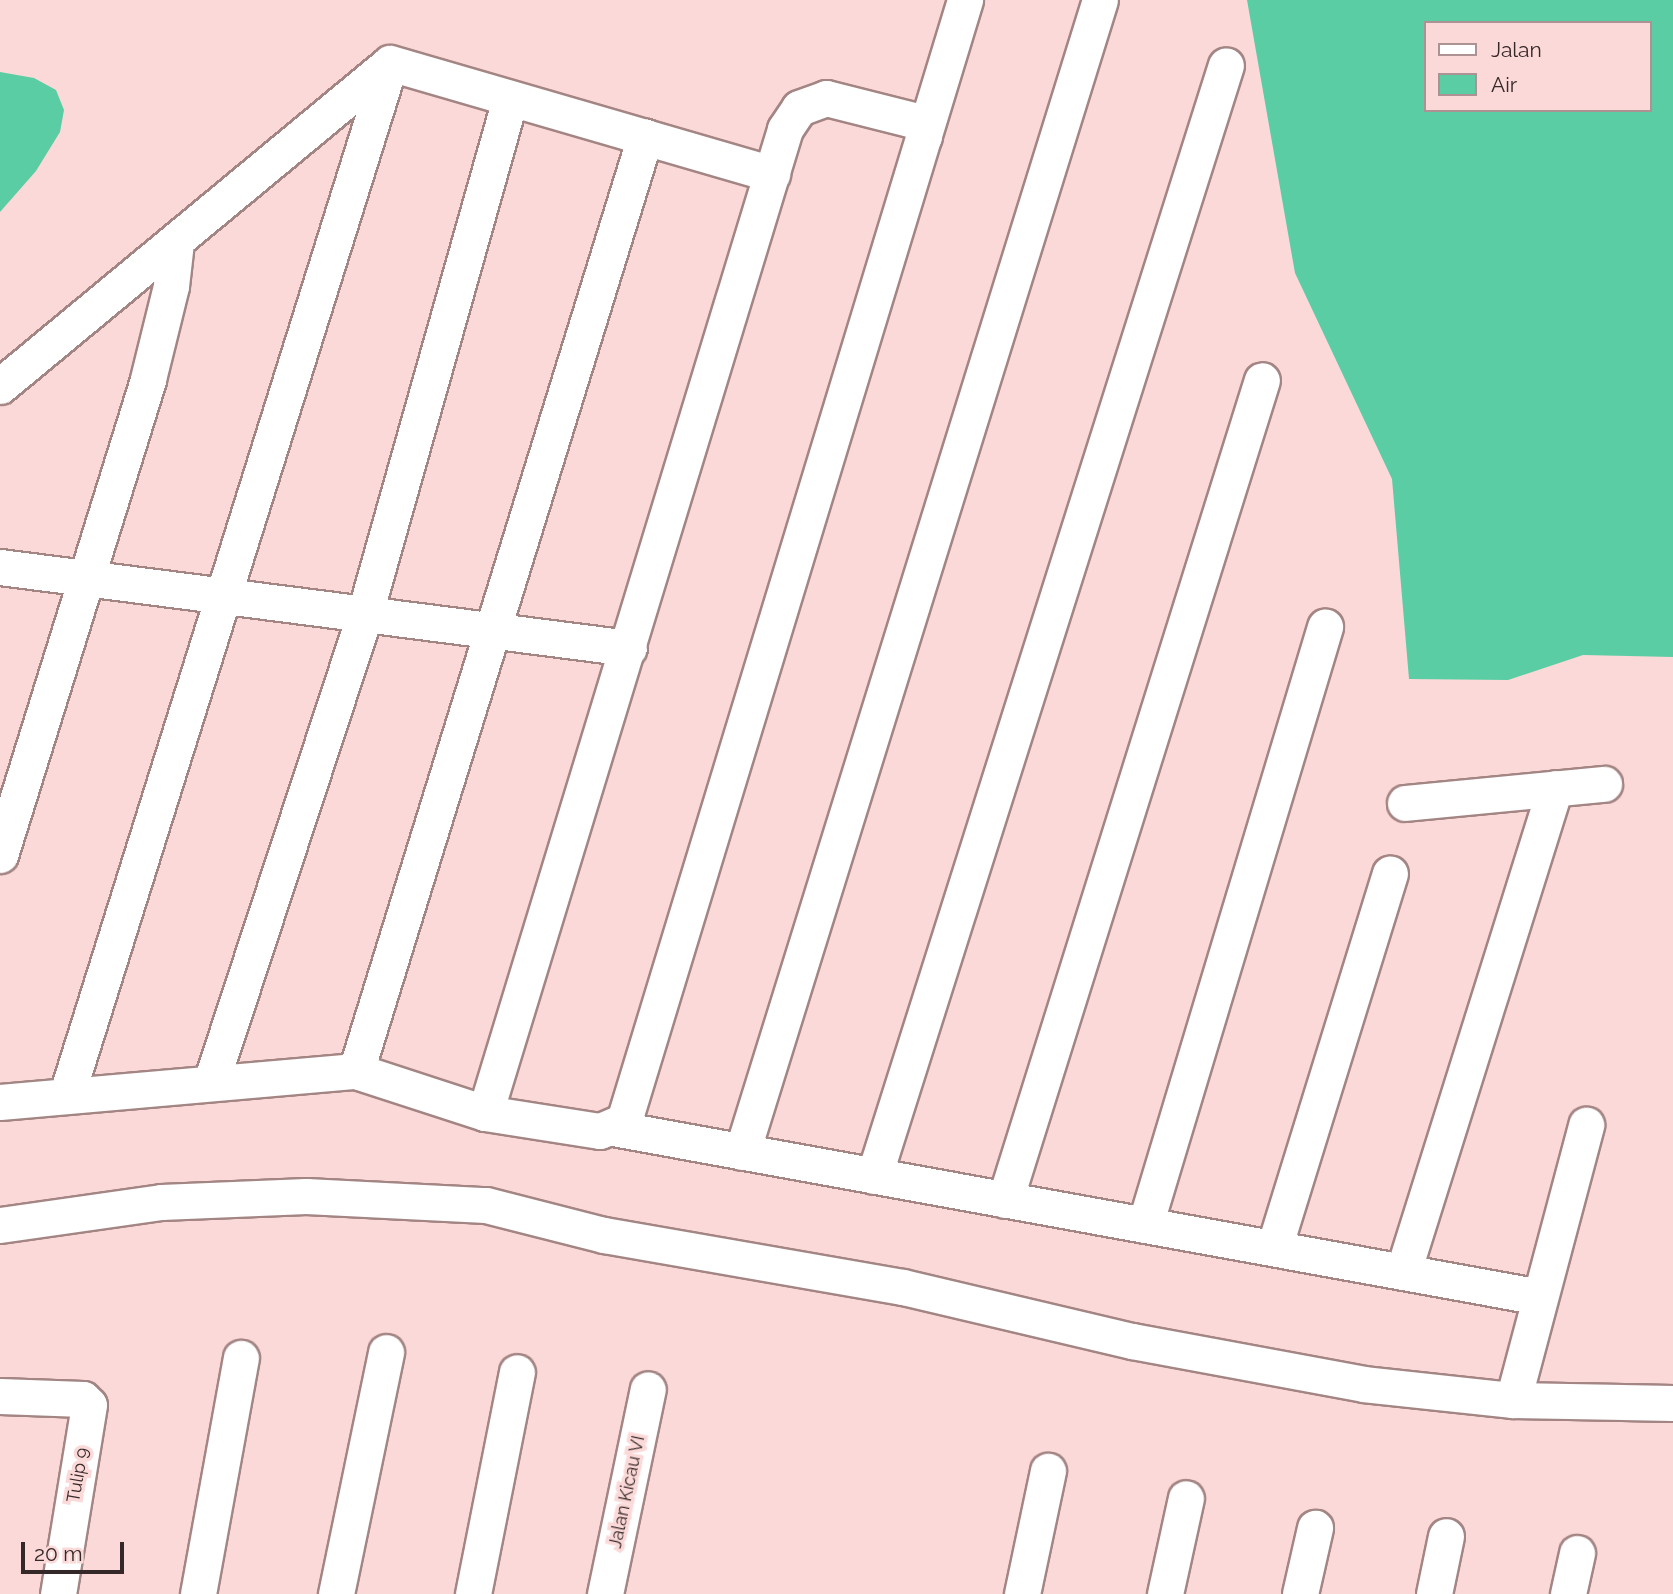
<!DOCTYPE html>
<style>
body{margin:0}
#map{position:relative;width:1673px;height:1594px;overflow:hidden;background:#fbd9d8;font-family:Raleway,sans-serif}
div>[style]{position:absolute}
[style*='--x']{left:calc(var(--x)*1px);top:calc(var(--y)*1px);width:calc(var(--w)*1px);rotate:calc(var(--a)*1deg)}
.water>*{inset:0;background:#5acda4}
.roads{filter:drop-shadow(2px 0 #a38584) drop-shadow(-2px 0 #a38584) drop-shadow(0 2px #a38584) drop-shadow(0 -2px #a38584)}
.minor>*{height:35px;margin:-17.5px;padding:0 17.5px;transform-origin:17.5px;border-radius:17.5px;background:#fff}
span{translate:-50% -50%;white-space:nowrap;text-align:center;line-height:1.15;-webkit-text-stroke:7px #fbd9d8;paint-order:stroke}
.street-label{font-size:18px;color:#352828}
.legend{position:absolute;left:1424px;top:21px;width:228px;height:91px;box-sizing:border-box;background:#fbd9d8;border:2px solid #ac9292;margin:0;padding:9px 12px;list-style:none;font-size:21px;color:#352828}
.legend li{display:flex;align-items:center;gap:14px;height:35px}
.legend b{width:35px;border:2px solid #ac9292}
.scale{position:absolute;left:21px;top:1542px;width:103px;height:32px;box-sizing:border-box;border:4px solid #352828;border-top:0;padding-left:9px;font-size:21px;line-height:24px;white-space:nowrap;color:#352828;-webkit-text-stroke:5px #fbd9d8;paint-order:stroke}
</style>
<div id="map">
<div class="water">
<div style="clip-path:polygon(evenodd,1247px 0,1673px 0,1673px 657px,1583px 655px,1508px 680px,1409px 679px,1392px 479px,1295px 273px,1247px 0,1426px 23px,1650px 23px,1650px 110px,1426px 110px,1426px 23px)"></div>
<div style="clip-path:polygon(0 72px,34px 78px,56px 90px,64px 110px,60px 132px,36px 171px,0 212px)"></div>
</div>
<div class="roads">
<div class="minor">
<div style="--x:390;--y:63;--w:398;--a:16.2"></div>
<div style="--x:0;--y:386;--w:506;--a:-39.63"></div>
<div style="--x:0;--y:567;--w:634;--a:7.34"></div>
<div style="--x:1405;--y:803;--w:200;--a:-5.5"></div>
<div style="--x:0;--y:855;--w:498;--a:-72.7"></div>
<div style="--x:148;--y:379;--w:96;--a:-76.1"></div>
<div style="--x:171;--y:286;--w:44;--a:-83.5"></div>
<div style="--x:356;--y:1071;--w:978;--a:-72.81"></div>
<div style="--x:211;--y:1082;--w:494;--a:-71.8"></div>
<div style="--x:365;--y:613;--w:534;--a:-74.25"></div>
<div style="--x:67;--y:1094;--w:1080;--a:-72.6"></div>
<div style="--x:0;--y:1102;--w:357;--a:-5"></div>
<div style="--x:356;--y:1071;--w:136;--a:18"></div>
<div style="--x:485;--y:1113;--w:116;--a:8.9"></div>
<div style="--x:600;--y:1131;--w:26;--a:-23"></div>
<div style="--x:624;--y:1121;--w:1172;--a:-73.08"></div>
<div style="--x:485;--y:1113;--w:1029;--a:-73.04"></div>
<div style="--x:785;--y:129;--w:25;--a:-56"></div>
<div style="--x:799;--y:108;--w:29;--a:-20"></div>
<div style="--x:826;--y:98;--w:90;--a:14.2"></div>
<div style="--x:913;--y:120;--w:11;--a:34"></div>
<div style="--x:922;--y:126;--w:11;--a:80"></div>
<div style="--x:613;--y:1128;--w:942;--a:10.33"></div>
<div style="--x:742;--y:1152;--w:1206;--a:-72.74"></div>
<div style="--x:874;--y:1176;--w:1165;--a:-72.42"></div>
<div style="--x:1005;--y:1200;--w:859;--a:-72.6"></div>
<div style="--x:0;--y:1225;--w:163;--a:-8.1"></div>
<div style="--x:161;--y:1202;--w:145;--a:-2.4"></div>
<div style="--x:306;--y:1196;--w:180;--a:2.9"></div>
<div style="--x:486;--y:1205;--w:122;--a:14.3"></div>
<div style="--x:604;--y:1235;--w:303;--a:9.9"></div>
<div style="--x:903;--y:1287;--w:235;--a:13.3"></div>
<div style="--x:1132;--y:1341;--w:235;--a:10.5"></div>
<div style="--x:1363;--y:1384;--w:151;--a:6.1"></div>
<div style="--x:1513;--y:1400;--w:160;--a:1.1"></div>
<div style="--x:1145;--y:1225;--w:625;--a:-73.25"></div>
<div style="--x:1274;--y:1248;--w:392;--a:-72.8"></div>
<div style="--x:1403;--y:1272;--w:507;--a:-72.57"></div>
<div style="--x:0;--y:1396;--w:83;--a:2.1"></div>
<div style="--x:83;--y:1399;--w:8;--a:45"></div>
<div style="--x:89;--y:1405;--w:192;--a:99.3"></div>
<div style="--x:1513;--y:1400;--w:285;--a:-75.1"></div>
<div style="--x:198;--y:1594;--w:240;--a:-79.7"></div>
<div style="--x:336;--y:1594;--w:247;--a:-78.3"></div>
<div style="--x:473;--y:1594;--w:226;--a:-78.8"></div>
<div style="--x:605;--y:1594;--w:209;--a:-78.2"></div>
<div style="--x:1022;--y:1594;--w:126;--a:-78.1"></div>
<div style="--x:1165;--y:1594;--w:98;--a:-77.7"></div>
<div style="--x:1300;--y:1594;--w:68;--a:-77.2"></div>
<div style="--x:1434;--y:1594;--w:59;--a:-78.3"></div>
<div style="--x:1568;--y:1594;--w:42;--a:-77.6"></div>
</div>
</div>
<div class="street-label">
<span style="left:78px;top:1475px;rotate:-80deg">Tulip 9</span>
<span style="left:627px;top:1492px;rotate:-78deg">Jalan Kicau VI</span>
</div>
<ul class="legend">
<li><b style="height:9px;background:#fff"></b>Jalan</li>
<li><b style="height:19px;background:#5acda4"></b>Air</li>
</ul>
<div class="scale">20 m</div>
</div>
